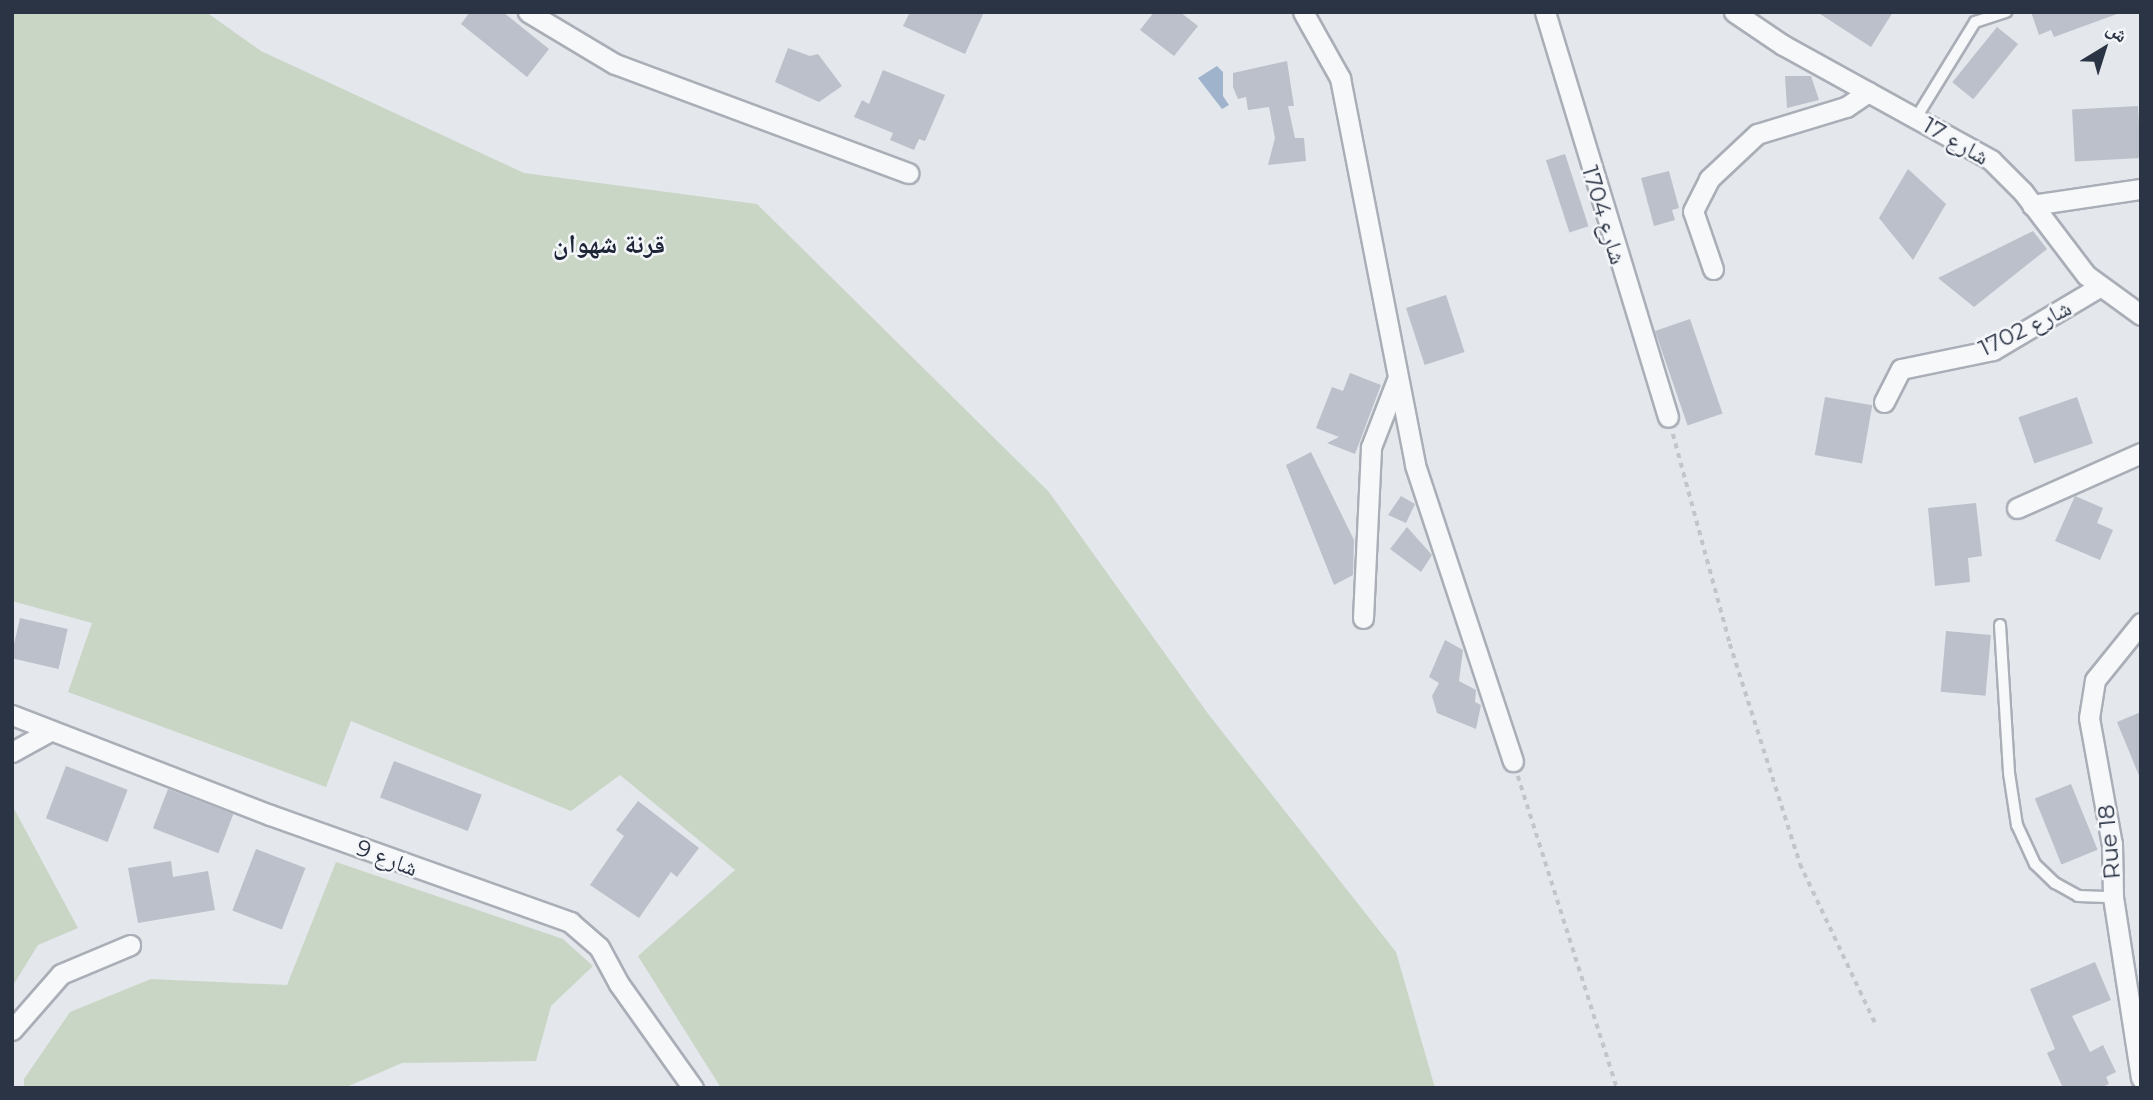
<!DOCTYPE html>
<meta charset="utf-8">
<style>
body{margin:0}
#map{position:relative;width:2153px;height:1100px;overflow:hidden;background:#e4e7ec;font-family:Montserrat,"Noto Naskh Arabic",sans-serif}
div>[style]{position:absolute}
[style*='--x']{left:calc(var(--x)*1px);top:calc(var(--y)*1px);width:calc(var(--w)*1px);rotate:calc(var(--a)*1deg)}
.green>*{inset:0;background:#c9d6c5}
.water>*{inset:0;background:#9fb4cc}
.building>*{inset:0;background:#bbc0ca;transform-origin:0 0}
.path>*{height:3.5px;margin-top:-1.75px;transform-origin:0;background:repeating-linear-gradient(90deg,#c2c5cb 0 5px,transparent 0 10px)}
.roads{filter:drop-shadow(2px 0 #a9aeb7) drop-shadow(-2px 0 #a9aeb7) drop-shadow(0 2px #a9aeb7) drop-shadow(0 -2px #a9aeb7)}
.lane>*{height:10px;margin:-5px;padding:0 5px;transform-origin:5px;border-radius:5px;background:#f7f8fa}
.street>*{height:19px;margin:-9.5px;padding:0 9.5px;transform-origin:9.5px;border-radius:9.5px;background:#f7f8fa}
span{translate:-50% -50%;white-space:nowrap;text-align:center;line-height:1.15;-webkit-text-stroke:5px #f4f6f9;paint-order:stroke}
.street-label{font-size:23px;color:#2b3445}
.quarter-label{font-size:26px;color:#1d2536;font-weight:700}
.frame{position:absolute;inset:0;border:14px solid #2b3445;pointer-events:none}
.north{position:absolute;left:2069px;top:14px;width:70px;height:70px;-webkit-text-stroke:5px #f4f6f9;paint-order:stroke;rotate:38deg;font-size:19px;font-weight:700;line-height:28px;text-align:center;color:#2b3445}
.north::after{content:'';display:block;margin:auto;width:24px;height:32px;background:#2b3445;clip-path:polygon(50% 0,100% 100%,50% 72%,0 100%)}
</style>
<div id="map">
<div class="green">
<div style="clip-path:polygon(12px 12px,206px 12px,261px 51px,524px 173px,757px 204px,1049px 492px,1209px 715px,1396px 952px,1435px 1088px,721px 1088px,638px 956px,735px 870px,620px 775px,571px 811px,351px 721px,326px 787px,68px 692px,92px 623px,12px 601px)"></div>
<div style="clip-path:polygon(12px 805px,78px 928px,38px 945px,12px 987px)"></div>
<div style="clip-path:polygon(336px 862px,563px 939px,593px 966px,551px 1006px,536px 1061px,402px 1063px,344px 1088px,24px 1088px,24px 1079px,70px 1012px,151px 979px,287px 985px)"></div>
</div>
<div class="water">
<div style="clip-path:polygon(1217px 66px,1223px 72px,1223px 96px,1229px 105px,1222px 109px,1198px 78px)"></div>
</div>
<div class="building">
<div style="clip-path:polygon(470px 12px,503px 12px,549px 49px,527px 77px,461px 24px)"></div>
<div style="clip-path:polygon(910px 12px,984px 12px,965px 54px,903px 26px)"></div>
<div style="clip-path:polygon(1154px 12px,1180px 12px,1198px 26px,1174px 56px,1140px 30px)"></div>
<div style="clip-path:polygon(1817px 12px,1893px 12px,1871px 47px)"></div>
<div style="clip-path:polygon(2031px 12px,2117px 12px,2117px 14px,2054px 37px,2051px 30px,2039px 35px)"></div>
<div style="left:1997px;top:27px;width:27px;height:71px;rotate:39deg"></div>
<div style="clip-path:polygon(788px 48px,810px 56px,818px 54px,842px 86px,819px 102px,775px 82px)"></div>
<div style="clip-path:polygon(1287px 61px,1294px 106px,1288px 106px,1295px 138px,1304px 138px,1306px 161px,1268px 165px,1275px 138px,1269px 107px,1248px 110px,1246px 97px,1238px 99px,1233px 87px,1233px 73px)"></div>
<div style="clip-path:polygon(883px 70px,945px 95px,925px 141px,919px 139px,914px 150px,890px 140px,893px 133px,854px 117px,862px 100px,869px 104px)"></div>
<div style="clip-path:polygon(1785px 76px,1811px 76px,1819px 100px,1787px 108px)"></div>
<div style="left:2138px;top:106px;width:52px;height:66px;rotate:87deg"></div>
<div style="left:1565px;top:154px;width:76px;height:20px;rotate:72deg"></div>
<div style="clip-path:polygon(1908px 169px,1946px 204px,1913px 260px,1879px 218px)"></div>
<div style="clip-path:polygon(1669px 171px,1679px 208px,1672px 210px,1675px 220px,1654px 226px,1641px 178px)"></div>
<div style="clip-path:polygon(2033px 231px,2047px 249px,1974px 307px,1938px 278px)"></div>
<div style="left:1446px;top:295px;width:60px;height:42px;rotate:72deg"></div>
<div style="left:1690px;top:319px;width:100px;height:37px;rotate:71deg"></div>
<div style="clip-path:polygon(1350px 373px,1381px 385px,1355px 454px,1327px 443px,1339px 437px,1316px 428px,1332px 387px,1343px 391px)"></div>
<div style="left:1825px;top:397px;width:48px;height:59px;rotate:10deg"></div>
<div style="left:2077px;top:397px;width:49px;height:62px;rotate:71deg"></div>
<div style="clip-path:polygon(1311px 452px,1354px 540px,1353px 575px,1334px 585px,1286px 465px)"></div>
<div style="clip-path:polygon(1401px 496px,1415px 504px,1406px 523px,1388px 515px)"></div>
<div style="clip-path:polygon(2075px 496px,2103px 508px,2097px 523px,2113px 530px,2100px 560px,2055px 541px)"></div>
<div style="clip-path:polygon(1976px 503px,1982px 556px,1968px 558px,1970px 582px,1935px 586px,1928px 508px)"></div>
<div style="clip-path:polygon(1407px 527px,1432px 555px,1421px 572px,1390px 549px)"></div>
<div style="left:20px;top:618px;width:49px;height:41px;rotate:13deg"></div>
<div style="left:1946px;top:631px;width:45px;height:61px;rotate:5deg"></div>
<div style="clip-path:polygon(1445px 640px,1463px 650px,1459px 681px,1476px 690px,1475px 702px,1481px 705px,1476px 729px,1437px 713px,1432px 696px,1439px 683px,1429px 677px)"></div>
<div style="clip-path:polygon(2141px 712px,2141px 778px,2140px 778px,2117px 722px)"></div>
<div style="left:394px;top:761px;width:94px;height:39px;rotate:21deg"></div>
<div style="left:66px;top:766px;width:66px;height:56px;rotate:21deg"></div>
<div style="left:2071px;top:784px;width:71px;height:39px;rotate:68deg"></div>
<div style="left:168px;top:789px;width:70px;height:42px;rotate:21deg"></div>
<div style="clip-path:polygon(638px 801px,699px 848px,677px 877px,671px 872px,639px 918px,590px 885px,624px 836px,616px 830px)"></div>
<div style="left:256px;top:849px;width:53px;height:66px;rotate:21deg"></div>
<div style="clip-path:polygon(171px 861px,173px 877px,208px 871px,215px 910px,138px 923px,128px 868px)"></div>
<div style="clip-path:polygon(2095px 962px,2111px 1000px,2072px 1016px,2090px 1052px,2103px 1045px,2116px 1072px,2106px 1077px,2109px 1084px,2100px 1088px,2063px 1088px,2047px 1053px,2055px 1049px,2030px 989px)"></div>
</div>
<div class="path">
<div style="--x:1673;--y:434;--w:218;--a:74.8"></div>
<div style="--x:1730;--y:644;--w:231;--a:72.3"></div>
<div style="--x:1800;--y:864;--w:176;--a:64.7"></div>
<div style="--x:1518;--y:776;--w:327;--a:72.4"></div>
</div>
<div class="roads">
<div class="lane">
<div style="--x:1916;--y:118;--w:113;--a:-58.4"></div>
<div style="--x:1975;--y:22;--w:33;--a:-18"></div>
<div style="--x:2000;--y:625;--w:148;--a:86.5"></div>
<div style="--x:2009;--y:773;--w:53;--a:81.3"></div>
<div style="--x:2017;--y:825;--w:43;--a:65.2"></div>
<div style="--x:2035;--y:864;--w:28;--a:44"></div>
<div style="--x:2055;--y:883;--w:26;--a:29"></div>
<div style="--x:2078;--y:896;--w:35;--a:2"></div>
</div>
<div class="street">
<div style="--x:528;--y:12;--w:101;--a:30.9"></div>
<div style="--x:615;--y:64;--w:313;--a:20.4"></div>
<div style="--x:1303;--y:12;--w:76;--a:60.7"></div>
<div style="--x:1340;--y:78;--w:394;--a:79"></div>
<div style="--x:1415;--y:465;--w:312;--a:71.7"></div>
<div style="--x:1545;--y:12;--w:423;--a:73.1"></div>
<div style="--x:1734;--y:12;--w:59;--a:34"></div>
<div style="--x:1783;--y:45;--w:238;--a:28.9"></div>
<div style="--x:1991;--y:160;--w:45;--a:45"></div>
<div style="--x:2023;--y:192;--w:104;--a:52.8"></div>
<div style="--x:2086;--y:275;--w:68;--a:36"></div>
<div style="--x:2032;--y:205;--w:110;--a:-8.4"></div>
<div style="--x:1713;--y:269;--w:61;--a:-109"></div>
<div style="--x:1693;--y:211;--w:36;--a:-63"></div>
<div style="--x:1709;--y:179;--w:66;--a:-43.2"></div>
<div style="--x:1757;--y:134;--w:93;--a:-16.9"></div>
<div style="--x:1846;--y:107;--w:27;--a:-34"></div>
<div style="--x:1884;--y:402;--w:37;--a:-63"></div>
<div style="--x:1901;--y:369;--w:94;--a:-11.7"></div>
<div style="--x:1993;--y:350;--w:123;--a:-30.7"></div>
<div style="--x:2017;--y:508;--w:136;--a:-23.9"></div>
<div style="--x:1363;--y:618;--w:171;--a:-87.3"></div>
<div style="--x:1371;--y:447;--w:72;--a:-68.8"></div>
<div style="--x:2141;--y:623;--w:73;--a:128.9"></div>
<div style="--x:2095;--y:680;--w:38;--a:99"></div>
<div style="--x:2089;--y:718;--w:128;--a:79.7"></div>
<div style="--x:2112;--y:844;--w:53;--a:88.9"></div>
<div style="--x:2113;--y:897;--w:183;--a:81.2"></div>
<div style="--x:12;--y:715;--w:277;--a:21.2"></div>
<div style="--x:270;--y:815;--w:319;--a:19.6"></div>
<div style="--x:570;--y:922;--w:38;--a:41"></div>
<div style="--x:599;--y:947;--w:42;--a:61.6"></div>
<div style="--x:619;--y:984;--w:128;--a:54.6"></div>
<div style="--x:12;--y:752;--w:43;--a:-28.9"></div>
<div style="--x:12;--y:1030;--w:74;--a:-48.8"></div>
<div style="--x:61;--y:974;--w:75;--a:-22.8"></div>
</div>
</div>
<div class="street-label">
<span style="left:1956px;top:141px;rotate:30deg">شارع 17</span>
<span style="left:1604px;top:215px;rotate:73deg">شارع 1704</span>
<span style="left:2025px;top:328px;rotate:-26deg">شارع 1702</span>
<span style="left:2109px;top:842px;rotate:-95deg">Rue 18</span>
<span style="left:387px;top:858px;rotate:21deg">شارع 9</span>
</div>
<div class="quarter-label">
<span style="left:609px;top:245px">قرنة شهوان</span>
</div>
<div class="frame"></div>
<div class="north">ش</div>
</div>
